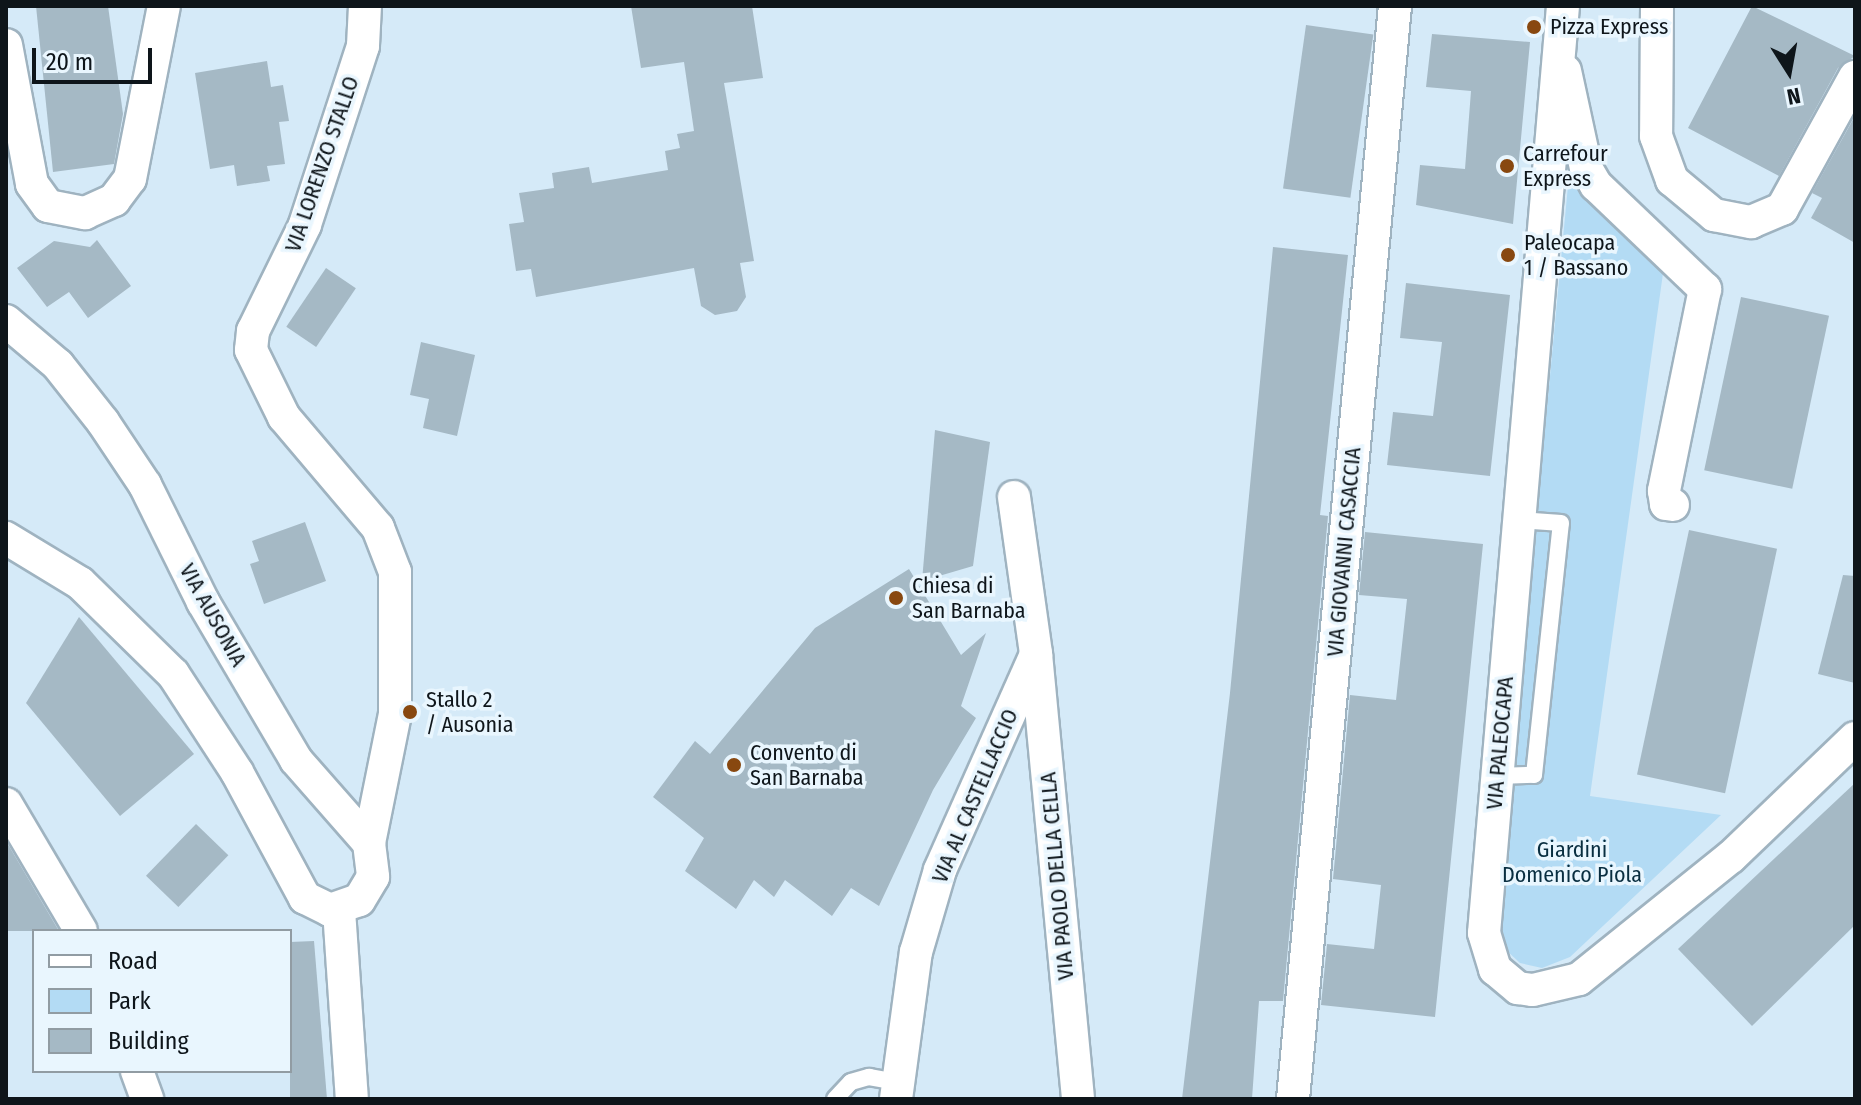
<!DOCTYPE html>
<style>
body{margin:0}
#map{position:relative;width:1861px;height:1105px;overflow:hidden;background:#d5eaf8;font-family:"Fira Sans Condensed",sans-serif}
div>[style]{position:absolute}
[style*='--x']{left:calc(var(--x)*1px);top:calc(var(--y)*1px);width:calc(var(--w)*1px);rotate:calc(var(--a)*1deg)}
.green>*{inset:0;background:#b3dbf4}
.building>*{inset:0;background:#a5b9c5;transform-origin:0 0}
.roads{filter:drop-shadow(2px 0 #9fb3c0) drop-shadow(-2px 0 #9fb3c0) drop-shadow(0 2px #9fb3c0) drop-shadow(0 -2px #9fb3c0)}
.service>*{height:16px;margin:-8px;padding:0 8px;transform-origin:8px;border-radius:8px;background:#fff}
.minor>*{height:32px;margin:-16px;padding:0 16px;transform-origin:16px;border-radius:16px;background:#fff}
.dots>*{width:22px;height:22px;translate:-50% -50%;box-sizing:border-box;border:4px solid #e9f6fe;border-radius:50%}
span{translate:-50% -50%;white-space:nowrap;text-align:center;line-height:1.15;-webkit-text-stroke:7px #e9f6fe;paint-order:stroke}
.poi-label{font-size:22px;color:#0e151a}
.left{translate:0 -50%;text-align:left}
.street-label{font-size:22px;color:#0e151a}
.park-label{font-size:22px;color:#092e40}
.frame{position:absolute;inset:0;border:8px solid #0e151a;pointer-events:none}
.legend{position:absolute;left:32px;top:929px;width:260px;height:144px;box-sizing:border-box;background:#e9f6fe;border:2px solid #919ca3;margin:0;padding:10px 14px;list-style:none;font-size:24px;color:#0e151a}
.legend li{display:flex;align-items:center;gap:16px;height:40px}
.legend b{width:40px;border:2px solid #919ca3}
.north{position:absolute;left:1749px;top:32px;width:80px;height:80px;-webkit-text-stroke:6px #e9f6fe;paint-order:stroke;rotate:169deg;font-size:22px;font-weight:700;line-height:32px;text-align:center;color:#0e151a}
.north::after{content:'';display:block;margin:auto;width:28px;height:36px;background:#0e151a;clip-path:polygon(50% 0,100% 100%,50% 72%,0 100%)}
.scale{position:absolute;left:32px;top:48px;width:120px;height:36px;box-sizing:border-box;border:4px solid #0e151a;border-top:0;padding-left:10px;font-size:24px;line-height:28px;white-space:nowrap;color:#0e151a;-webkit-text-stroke:6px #e9f6fe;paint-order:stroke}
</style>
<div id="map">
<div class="green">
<div style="clip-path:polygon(1569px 175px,1665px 259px,1590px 796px,1721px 815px,1570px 957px,1542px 968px,1520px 963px,1505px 949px,1498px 927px)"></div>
</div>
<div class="building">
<div style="clip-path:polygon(36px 6px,108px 6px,123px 114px,114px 164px,53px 172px)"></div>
<div style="clip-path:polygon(631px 6px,752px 6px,763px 78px,724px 83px,754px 261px,740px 263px,746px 297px,737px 311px,715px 315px,701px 306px,694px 268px,536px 297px,531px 269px,516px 271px,509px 224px,524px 222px,519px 193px,554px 188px,552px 173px,589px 167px,592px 183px,668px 170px,665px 151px,680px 148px,677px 134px,694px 131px,684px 62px,641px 68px)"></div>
<div style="clip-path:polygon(1752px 6px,1855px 56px,1838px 68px,1779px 176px,1688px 128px)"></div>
<div style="left:1306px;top:25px;width:68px;height:165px;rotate:8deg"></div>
<div style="clip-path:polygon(1432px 34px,1530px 42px,1513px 224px,1416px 205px,1420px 165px,1465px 169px,1471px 91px,1426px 87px)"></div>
<div style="clip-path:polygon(267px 61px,271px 87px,283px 85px,289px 121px,279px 122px,285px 164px,267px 166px,270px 181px,237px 186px,234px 165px,210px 169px,195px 73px)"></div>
<div style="clip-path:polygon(1855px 116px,1855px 243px,1811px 218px,1822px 198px,1812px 193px)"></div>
<div style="clip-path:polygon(97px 240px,131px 286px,88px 318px,69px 292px,47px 307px,17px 268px,54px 241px,90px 247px)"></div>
<div style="clip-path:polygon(1273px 247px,1348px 255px,1320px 515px,1328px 516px,1283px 1001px,1259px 1001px,1252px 1099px,1182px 1099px,1230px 693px)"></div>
<div style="left:326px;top:268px;width:36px;height:71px;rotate:34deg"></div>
<div style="clip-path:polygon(1406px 283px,1510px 295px,1490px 476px,1387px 465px,1393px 412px,1433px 416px,1442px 342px,1400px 338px)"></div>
<div style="left:1741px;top:297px;width:90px;height:177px;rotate:12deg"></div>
<div style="clip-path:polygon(421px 342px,475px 355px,457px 436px,423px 428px,429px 399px,410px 395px)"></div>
<div style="clip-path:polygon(935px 430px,990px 442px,973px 566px,922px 581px)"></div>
<div style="clip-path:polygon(305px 522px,326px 581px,264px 604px,250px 564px,259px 561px,252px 541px)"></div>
<div style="left:1689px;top:530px;width:90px;height:250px;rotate:12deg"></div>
<div style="clip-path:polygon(1365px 532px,1483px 544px,1435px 1017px,1321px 1005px,1327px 944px,1374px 949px,1381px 885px,1333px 879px,1350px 695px,1396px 700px,1407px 599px,1359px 595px)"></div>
<div style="clip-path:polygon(909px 569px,961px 655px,986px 633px,961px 706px,976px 718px,933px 790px,879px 906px,851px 888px,832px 916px,785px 880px,774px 897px,754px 880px,736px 909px,685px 871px,704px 838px,653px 797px,695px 741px,710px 754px,815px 628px)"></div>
<div style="clip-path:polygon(1843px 575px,1855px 576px,1855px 683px,1818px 674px)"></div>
<div style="clip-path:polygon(79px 617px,194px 754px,120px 816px,26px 703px)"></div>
<div style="clip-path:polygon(1855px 783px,1855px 925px,1752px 1026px,1678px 949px)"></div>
<div style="left:196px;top:824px;width:45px;height:72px;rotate:44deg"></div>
<div style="clip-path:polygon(6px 841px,59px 931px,6px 931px)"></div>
<div style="clip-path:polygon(314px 941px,327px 1099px,290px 1099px,290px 942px)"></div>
</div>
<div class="roads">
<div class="service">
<div style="--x:1497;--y:776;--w:37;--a:-2"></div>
<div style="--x:1534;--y:775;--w:253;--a:-83.9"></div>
<div style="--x:1561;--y:523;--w:42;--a:-175.9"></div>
<div style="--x:835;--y:1099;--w:23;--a:-47"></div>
<div style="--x:851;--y:1082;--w:19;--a:-16"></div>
<div style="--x:869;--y:1077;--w:29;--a:10"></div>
</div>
<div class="minor">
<div style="--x:365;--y:6;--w:40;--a:92.9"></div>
<div style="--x:363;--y:46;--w:188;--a:108"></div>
<div style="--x:305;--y:225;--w:118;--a:116.1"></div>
<div style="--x:253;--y:331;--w:19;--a:96"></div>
<div style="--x:251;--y:350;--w:75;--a:63.8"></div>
<div style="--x:284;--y:417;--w:145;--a:49.7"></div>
<div style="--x:378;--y:528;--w:47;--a:68.9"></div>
<div style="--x:395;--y:572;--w:142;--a:90"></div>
<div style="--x:395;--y:714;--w:132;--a:101.4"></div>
<div style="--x:1563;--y:6;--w:930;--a:94.87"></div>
<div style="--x:1484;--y:933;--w:38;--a:73"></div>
<div style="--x:1495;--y:969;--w:30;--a:40"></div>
<div style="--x:1518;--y:988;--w:15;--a:8"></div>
<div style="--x:1533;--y:990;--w:47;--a:-13.4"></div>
<div style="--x:1579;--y:979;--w:195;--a:-38.8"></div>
<div style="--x:1731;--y:857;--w:172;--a:-43.8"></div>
<div style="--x:1657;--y:6;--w:130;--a:90.4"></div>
<div style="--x:1656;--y:136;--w:47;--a:70"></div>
<div style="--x:1672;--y:180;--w:55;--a:39.8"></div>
<div style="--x:1714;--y:215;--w:38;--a:11"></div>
<div style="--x:1751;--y:222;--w:34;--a:-23"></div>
<div style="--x:1782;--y:209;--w:151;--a:-61.1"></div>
<div style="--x:6;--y:45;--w:141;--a:79.4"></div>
<div style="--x:32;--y:184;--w:27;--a:54"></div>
<div style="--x:48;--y:206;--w:38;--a:11"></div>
<div style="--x:85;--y:213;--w:32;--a:-24"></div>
<div style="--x:114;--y:200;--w:26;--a:-53"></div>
<div style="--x:130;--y:179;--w:176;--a:-78.9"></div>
<div style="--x:1565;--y:71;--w:99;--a:77.8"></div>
<div style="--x:1586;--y:168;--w:20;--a:60"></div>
<div style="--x:1596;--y:185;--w:151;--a:43.7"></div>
<div style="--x:1705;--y:289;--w:206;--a:101.5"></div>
<div style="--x:1664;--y:491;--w:13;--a:81"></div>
<div style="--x:1666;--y:504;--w:7;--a:8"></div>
<div style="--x:6;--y:321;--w:68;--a:40.2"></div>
<div style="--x:58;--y:365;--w:73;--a:51.7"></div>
<div style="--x:103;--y:422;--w:76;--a:56.3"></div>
<div style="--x:145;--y:485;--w:131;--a:63.6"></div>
<div style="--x:203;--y:602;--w:183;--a:59.5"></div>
<div style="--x:296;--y:760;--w:111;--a:48.7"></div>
<div style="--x:369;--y:843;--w:34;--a:83"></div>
<div style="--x:373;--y:877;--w:27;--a:121"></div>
<div style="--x:359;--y:900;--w:31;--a:161"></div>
<div style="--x:330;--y:910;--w:28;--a:-154"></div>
<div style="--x:305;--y:898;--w:143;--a:-118.4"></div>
<div style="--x:237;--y:772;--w:117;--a:-123.1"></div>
<div style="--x:173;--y:674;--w:130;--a:-135.6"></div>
<div style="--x:80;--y:583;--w:87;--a:-148.7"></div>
<div style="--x:1014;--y:497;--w:159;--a:82"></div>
<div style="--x:1036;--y:654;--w:447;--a:84.6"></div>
<div style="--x:6;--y:804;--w:147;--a:59.4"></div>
<div style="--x:339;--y:910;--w:189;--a:86.1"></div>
<div style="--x:137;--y:1071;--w:30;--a:70"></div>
<div style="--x:896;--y:1099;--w:148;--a:-82.3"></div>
<div style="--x:916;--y:952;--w:85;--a:-73.7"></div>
<div style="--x:940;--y:870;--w:233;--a:-66"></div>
<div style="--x:1293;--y:1099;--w:1098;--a:-84.67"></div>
</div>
</div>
<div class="dots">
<div style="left:1534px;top:27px;background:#884810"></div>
<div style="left:1507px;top:166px;background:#884810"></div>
<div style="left:1508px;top:255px;background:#884810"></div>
<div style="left:896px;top:598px;background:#884810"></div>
<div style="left:410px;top:712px;background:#884810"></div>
<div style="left:734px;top:765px;background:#884810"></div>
</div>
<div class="poi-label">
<span class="left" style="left:1550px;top:27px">Pizza Express</span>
<span class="left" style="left:1523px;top:166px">Carrefour<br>Express</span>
<span class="left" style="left:1524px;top:255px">Paleocapa<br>1 / Bassano</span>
<span class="left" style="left:912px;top:598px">Chiesa di<br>San Barnaba</span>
<span class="left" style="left:426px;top:712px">Stallo 2<br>/ Ausonia</span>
<span class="left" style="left:750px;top:765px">Convento di<br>San Barnaba</span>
</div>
<div class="street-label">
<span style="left:322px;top:164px;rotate:-71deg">VIA LORENZO STALLO</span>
<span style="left:1344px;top:552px;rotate:-85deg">VIA GIOVANNI CASACCIA</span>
<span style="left:213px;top:615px;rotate:61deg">VIA AUSONIA</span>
<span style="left:1500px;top:743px;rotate:-85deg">VIA PALEOCAPA</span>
<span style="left:975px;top:796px;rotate:-67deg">VIA AL CASTELLACCIO</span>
<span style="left:1057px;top:876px;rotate:-95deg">VIA PAOLO DELLA CELLA</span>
</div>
<div class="park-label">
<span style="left:1572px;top:862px">Giardini<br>Domenico Piola</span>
</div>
<div class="frame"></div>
<ul class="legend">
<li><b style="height:10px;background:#fff"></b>Road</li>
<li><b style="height:22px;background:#b3dbf4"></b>Park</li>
<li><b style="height:22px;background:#a5b9c5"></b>Building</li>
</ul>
<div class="north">N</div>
<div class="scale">20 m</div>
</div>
